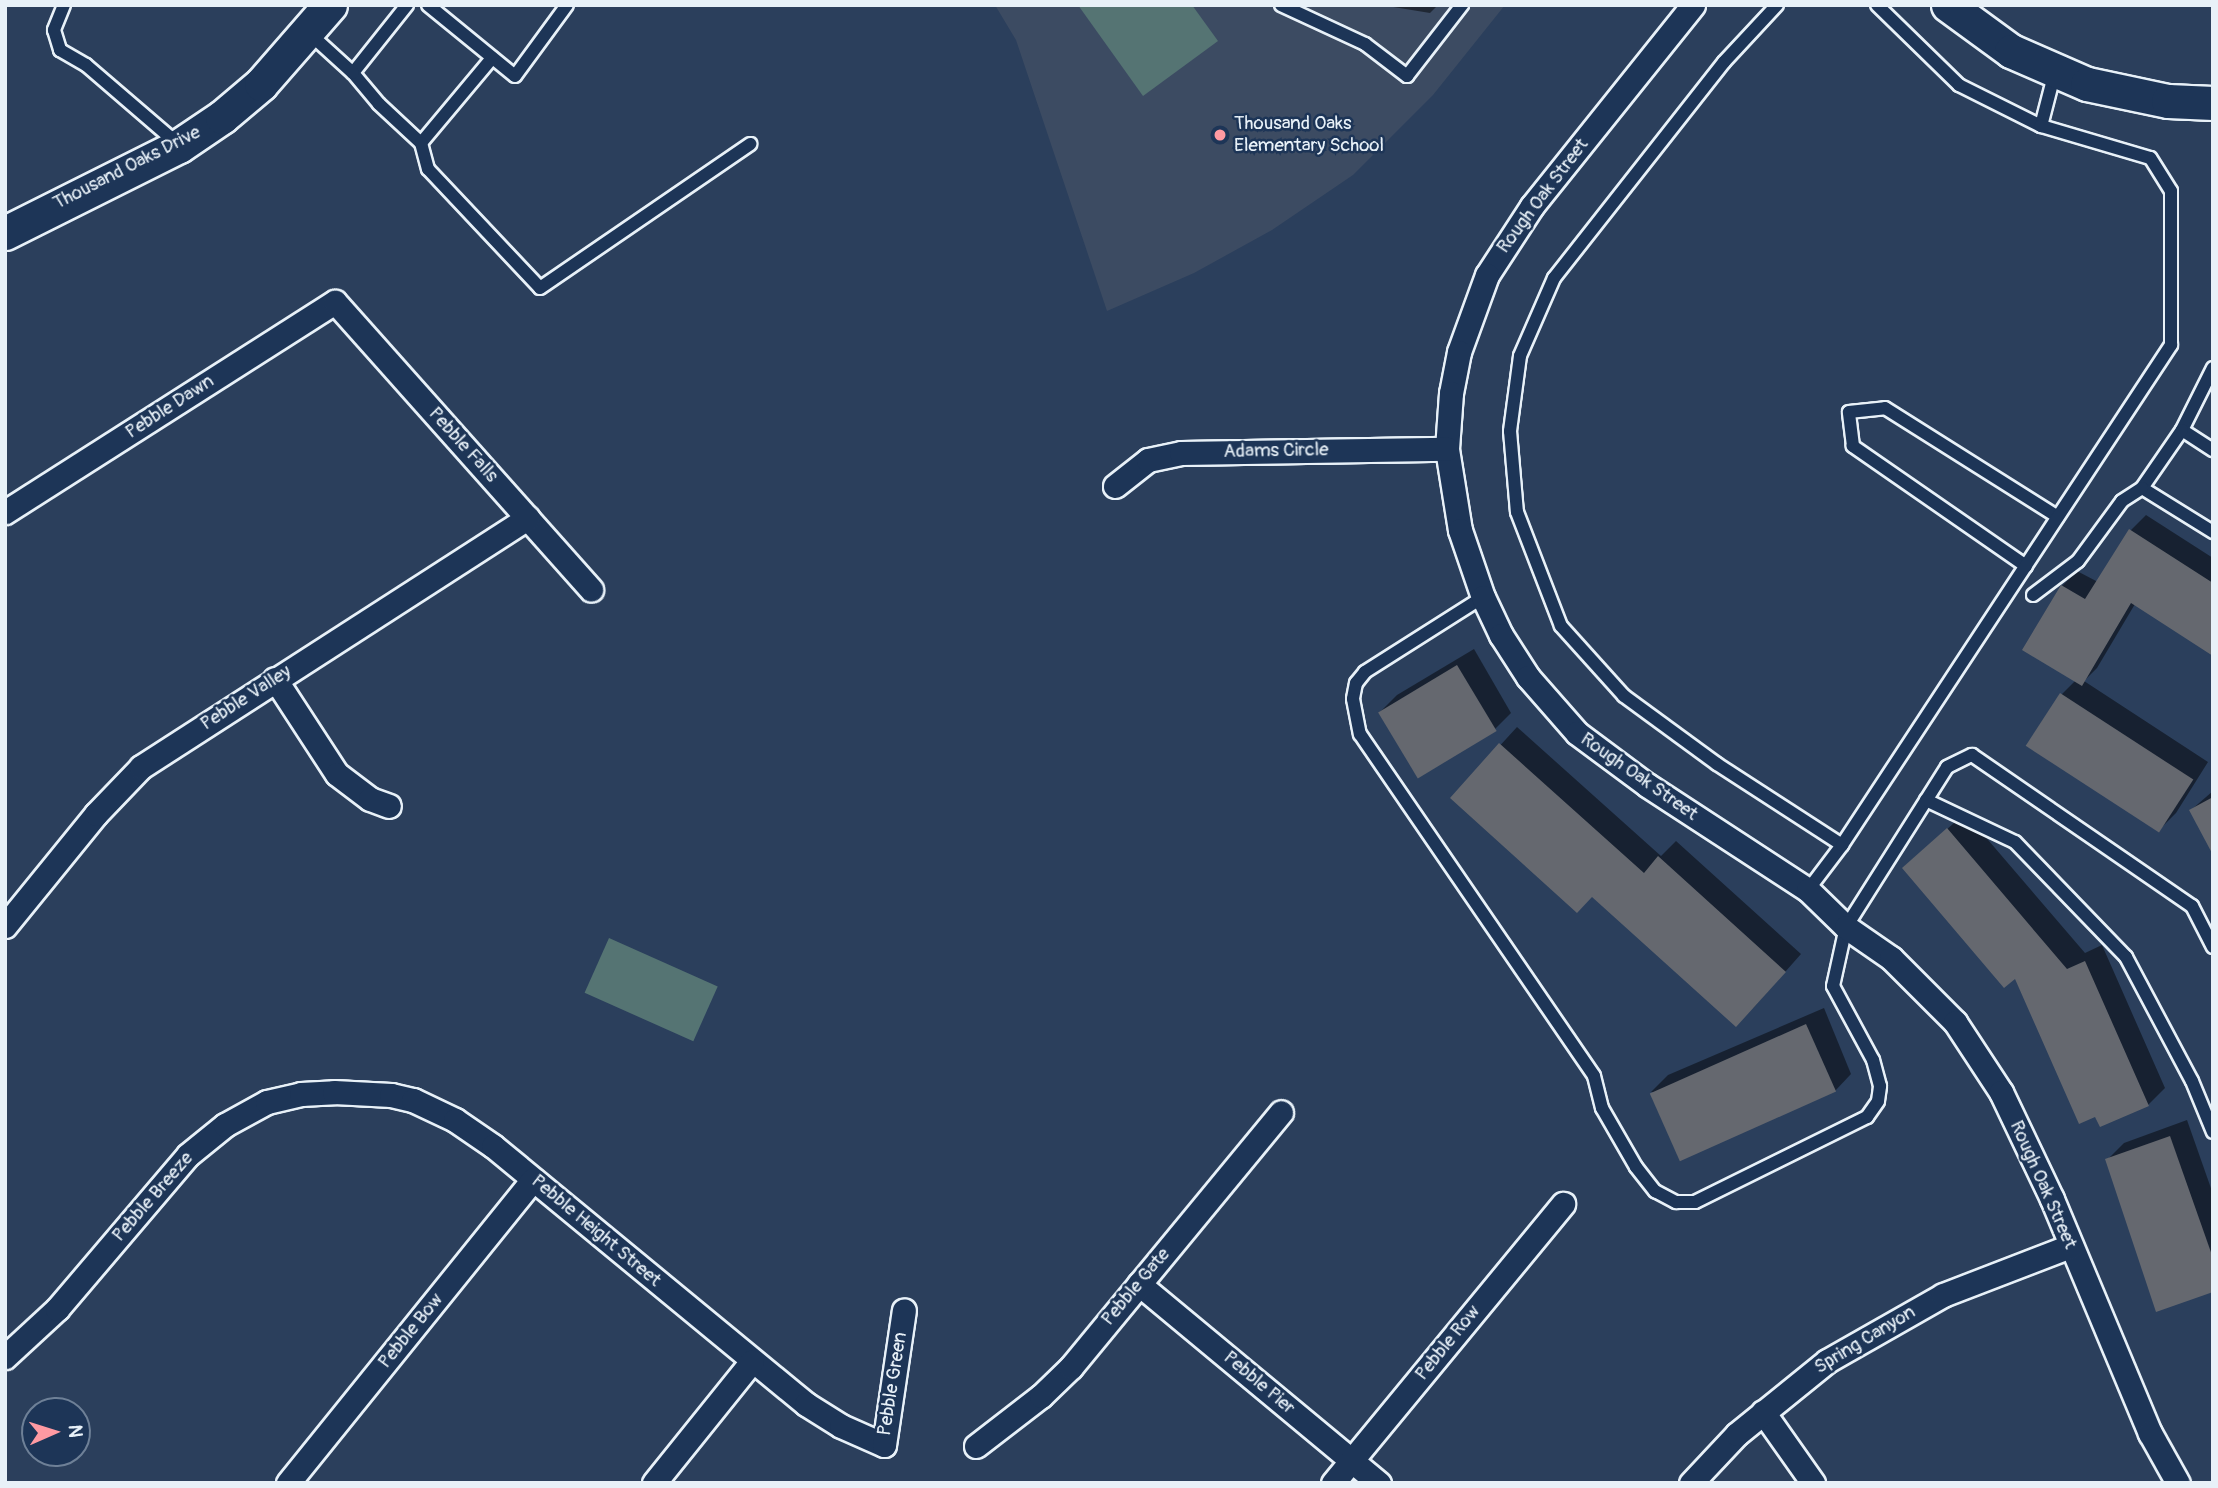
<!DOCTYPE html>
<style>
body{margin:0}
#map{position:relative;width:2218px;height:1488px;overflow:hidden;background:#2b3f5c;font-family:Pangolin,sans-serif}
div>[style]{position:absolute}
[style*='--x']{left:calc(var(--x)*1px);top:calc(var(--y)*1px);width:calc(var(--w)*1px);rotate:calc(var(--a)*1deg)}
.built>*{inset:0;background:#3c4b62}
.green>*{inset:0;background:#557473;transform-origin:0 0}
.shadow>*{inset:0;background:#0007}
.building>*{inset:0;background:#65686f;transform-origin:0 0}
.roads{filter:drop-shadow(2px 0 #e8f1f8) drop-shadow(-2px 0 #e8f1f8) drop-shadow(0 2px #e8f1f8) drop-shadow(0 -2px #e8f1f8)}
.lane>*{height:12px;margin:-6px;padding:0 6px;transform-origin:6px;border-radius:6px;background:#1d3557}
.street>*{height:23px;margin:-11.5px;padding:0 11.5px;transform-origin:11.5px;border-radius:11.5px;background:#1d3557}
.secondary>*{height:33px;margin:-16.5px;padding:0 16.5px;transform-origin:16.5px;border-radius:16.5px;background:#1d3557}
.dots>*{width:19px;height:19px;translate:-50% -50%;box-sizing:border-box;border:4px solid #1d3557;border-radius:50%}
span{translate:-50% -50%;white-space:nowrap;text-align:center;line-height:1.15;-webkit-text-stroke:5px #1d3557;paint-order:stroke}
.poi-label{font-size:19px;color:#e8f1f8}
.left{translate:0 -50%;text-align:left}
.street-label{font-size:19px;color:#e8f1f8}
.frame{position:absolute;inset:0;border:7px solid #e8f1f8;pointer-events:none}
.north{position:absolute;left:21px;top:1397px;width:70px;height:70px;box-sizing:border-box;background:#1d3557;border:2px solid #6e8097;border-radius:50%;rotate:87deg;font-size:19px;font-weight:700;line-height:28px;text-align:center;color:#e8f1f8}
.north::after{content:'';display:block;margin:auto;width:24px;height:32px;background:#ff9aa2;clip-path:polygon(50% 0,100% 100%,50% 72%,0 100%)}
</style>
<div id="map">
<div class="built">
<div style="clip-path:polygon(995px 5px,1505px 5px,1433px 95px,1353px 175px,1272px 230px,1194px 273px,1107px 311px,1016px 40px)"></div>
</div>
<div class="green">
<div style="clip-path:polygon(1078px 5px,1192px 5px,1218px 41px,1143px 96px)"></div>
<div style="left:609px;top:938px;width:119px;height:60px;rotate:24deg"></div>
</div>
<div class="shadow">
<div style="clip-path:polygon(1381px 5px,1438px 5px,1430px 13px)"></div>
<div style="clip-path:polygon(2146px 515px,2213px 558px,2213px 653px,2135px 604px,2097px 668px,2084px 681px,2208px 762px,2176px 813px,2159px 830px,2061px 695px,2076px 680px,2062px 586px,2077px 571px,2098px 582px,2131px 530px)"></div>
<div style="clip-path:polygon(1474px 649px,1511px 713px,1494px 730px,1380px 712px,1397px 695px)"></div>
<div style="clip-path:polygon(1517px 727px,1661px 856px,1676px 841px,1801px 954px,1753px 1008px,1452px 798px)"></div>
<div style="clip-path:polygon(2213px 791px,2213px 851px,2191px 810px)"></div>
<div style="clip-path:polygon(1965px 813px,2085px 953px,2102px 945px,2165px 1088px,2148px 1105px,1904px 868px)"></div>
<div style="clip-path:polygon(1824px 1008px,1851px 1074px,1835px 1091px,1651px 1092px,1668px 1075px)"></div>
<div style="clip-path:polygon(2187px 1120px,2213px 1194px,2213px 1290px,2107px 1160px,2124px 1143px)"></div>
</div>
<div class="building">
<div style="clip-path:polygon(2129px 529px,2213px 583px,2213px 656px,2131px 603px,2082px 686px,2022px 650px,2061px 585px,2085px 599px)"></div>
<div style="left:1457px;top:665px;width:77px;height:92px;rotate:59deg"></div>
<div style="left:2060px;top:693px;width:159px;height:63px;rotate:33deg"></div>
<div style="clip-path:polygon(1499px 743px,1644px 873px,1658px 856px,1786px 972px,1736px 1027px,1592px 897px,1577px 913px,1450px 798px)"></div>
<div style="clip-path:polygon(2213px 797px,2213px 855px,2189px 810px)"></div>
<div style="clip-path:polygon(1947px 828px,2067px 969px,2085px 961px,2149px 1106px,2100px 1127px,2095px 1117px,2079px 1124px,2015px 979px,2004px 988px,1902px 868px)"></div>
<div style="left:1806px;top:1024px;width:74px;height:171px;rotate:66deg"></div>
<div style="clip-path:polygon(2170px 1136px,2213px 1258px,2213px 1292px,2156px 1312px,2105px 1159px)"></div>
</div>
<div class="roads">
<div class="lane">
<div style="--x:64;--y:5;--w:27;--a:112"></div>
<div style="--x:54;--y:30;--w:21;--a:73"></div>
<div style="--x:60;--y:50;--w:30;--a:30"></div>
<div style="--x:86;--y:65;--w:121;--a:40.7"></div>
<div style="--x:407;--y:5;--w:87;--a:128.5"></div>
<div style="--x:353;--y:73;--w:40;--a:50"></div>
<div style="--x:379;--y:104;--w:57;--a:42.9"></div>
<div style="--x:421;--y:143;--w:111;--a:-50.1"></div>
<div style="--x:428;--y:5;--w:112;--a:39.2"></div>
<div style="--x:515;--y:76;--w:88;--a:-53.8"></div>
<div style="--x:1281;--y:5;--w:93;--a:24.9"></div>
<div style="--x:1365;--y:44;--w:53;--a:37.3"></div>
<div style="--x:1407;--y:76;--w:90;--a:-52.2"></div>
<div style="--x:1777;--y:5;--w:78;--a:132.9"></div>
<div style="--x:1724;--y:62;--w:275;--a:128.2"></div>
<div style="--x:1554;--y:278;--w:85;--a:113.6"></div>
<div style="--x:1520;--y:356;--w:76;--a:97.6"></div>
<div style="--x:1510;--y:431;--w:81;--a:85.1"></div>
<div style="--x:1517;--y:512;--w:122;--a:68.9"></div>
<div style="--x:1561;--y:626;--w:94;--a:48"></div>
<div style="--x:1624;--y:696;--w:115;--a:36.2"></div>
<div style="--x:1717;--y:764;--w:149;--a:32.9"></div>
<div style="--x:1877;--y:5;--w:115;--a:44.3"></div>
<div style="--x:1959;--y:85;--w:92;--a:26.6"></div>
<div style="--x:2041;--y:126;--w:56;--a:-75.5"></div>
<div style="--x:309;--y:33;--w:59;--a:42.3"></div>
<div style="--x:421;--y:143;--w:27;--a:75"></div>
<div style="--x:428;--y:169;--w:163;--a:46.7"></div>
<div style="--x:540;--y:288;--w:255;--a:-34.4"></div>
<div style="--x:2213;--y:368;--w:69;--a:116.6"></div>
<div style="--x:2182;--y:430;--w:37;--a:33"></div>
<div style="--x:2182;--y:430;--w:70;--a:124.6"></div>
<div style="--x:2142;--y:488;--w:84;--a:31.8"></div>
<div style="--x:2026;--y:566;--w:211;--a:-145.3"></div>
<div style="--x:1853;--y:446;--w:34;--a:-97"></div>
<div style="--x:1849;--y:412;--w:36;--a:-6"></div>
<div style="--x:1885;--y:408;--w:204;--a:32.2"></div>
<div style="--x:2033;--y:595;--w:56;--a:-37.1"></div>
<div style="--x:2078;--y:561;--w:74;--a:-53.7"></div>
<div style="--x:2122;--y:501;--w:24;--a:-33"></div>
<div style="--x:1483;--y:597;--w:140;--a:147.6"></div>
<div style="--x:1365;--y:672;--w:14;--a:129"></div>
<div style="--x:1356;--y:683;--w:16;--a:101"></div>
<div style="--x:1353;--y:699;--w:36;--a:79"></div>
<div style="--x:1360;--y:734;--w:414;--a:55.6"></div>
<div style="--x:1594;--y:1076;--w:33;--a:76"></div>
<div style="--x:1602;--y:1108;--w:68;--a:60"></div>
<div style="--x:1636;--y:1167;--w:31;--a:52"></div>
<div style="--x:1655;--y:1191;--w:24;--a:28"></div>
<div style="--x:1676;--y:1202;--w:19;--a:0"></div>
<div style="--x:1695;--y:1202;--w:192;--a:-26.3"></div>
<div style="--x:1867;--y:1117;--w:19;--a:-55"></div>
<div style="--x:1878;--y:1101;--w:15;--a:-82"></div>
<div style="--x:1880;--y:1086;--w:27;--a:-105"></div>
<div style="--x:1873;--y:1060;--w:84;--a:-118.4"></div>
<div style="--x:1833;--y:986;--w:60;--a:-77.6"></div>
<div style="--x:1846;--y:927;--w:189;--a:-57.7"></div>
<div style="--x:1947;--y:767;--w:28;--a:-26"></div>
<div style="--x:1972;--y:755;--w:267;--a:34.5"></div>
<div style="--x:2192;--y:906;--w:46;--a:62.9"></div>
<div style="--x:1926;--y:800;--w:98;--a:25.3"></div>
<div style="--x:2015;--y:842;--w:160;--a:46"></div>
<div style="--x:2126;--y:957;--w:140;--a:62"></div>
<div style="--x:2192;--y:1081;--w:55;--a:67.6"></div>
<div style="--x:1808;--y:890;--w:56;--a:-52.9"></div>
<div style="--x:1842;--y:845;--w:599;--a:-56.66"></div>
<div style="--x:2171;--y:345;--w:154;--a:-90"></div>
<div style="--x:2171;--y:191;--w:39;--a:-122"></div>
<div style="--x:2150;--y:158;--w:114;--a:-163.6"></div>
</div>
<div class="street">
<div style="--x:1693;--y:5;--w:258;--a:128.7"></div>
<div style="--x:1532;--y:206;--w:82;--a:123.1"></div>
<div style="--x:1487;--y:275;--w:82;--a:110"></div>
<div style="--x:1459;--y:352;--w:42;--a:101"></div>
<div style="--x:1451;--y:393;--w:56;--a:94.1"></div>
<div style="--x:1447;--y:449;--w:82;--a:80.9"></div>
<div style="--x:1460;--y:530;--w:71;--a:71.1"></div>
<div style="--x:1483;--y:597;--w:42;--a:64.7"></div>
<div style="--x:1501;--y:635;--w:50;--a:57.3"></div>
<div style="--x:1528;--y:677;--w:74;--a:48.8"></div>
<div style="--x:1577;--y:733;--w:87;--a:36.6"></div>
<div style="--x:1647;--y:785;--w:192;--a:33.1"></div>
<div style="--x:1808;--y:890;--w:53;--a:44.2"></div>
<div style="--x:1846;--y:927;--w:55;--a:34.6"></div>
<div style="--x:1891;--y:958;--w:91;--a:45"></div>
<div style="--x:1955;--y:1022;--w:84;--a:56.7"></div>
<div style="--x:2001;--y:1092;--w:119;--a:64.5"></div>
<div style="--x:2052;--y:1199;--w:254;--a:67.3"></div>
<div style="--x:2150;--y:1433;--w:57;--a:60.8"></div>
<div style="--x:1115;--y:486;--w:42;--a:-38.2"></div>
<div style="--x:1148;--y:460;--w:34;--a:-12"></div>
<div style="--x:1181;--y:453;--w:266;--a:-0.9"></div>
<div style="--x:5;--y:512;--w:391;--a:-32.5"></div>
<div style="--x:335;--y:302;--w:385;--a:48.3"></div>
<div style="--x:275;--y:679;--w:113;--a:56.9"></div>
<div style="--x:337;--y:774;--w:41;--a:37.1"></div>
<div style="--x:370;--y:799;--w:20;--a:20"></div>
<div style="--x:5;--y:926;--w:144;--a:-50.9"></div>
<div style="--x:96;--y:814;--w:65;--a:-46.2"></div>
<div style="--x:141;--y:767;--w:460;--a:-32.8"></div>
<div style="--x:1139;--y:1284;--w:312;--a:39.7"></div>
<div style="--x:5;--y:1357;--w:71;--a:-42.7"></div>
<div style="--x:57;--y:1309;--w:202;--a:-49.6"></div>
<div style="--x:188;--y:1155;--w:48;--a:-39"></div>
<div style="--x:225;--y:1125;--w:48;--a:-28.7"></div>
<div style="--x:267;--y:1102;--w:35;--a:-13"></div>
<div style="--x:301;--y:1094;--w:33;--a:-3"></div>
<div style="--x:334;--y:1092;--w:57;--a:3"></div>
<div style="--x:391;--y:1095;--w:23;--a:13"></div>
<div style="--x:413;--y:1100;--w:47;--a:25.5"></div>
<div style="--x:455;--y:1120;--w:46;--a:34.4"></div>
<div style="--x:493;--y:1146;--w:406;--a:39.5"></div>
<div style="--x:806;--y:1404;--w:41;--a:32.2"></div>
<div style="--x:841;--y:1426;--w:47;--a:23.8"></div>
<div style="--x:884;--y:1445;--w:136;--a:-81.6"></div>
<div style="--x:1763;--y:1412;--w:87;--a:54.8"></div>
<div style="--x:976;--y:1446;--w:82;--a:-37.6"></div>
<div style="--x:1041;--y:1396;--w:42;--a:-44"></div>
<div style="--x:1071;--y:1367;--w:330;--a:-50.5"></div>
<div style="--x:288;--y:1483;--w:390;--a:-51.1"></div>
<div style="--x:654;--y:1483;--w:156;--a:-51.2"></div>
<div style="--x:1333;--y:1483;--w:362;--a:-50.5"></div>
<div style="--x:1691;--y:1483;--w:67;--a:-46.8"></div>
<div style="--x:1737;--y:1434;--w:116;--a:-39"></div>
<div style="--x:1827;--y:1361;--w:133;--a:-29.6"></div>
<div style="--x:1943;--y:1295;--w:136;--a:-21.1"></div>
</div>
<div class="secondary">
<div style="--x:1948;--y:5;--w:78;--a:36.1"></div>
<div style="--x:2011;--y:51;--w:83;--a:23.5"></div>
<div style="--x:2087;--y:84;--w:83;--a:11.9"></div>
<div style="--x:2168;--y:101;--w:45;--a:2.5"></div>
<div style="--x:5;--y:233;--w:195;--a:-26.6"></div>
<div style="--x:179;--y:146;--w:52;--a:-34"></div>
<div style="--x:222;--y:117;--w:51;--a:-40.2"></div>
<div style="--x:261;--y:84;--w:105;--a:-48.9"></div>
</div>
</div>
<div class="dots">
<div style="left:1220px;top:135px;background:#ff9aa2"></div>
</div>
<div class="poi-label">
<span class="left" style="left:1234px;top:135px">Thousand Oaks<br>Elementary School</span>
</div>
<div class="street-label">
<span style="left:127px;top:168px;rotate:-27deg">Thousand Oaks Drive</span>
<span style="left:1543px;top:196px;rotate:-53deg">Rough Oak Street</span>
<span style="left:170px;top:407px;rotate:-33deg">Pebble Dawn</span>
<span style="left:463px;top:445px;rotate:48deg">Pebble Falls</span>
<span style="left:1276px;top:451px;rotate:-1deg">Adams Circle</span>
<span style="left:246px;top:698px;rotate:-33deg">Pebble Valley</span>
<span style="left:1639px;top:777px;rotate:35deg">Rough Oak Street</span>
<span style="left:2043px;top:1185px;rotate:66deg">Rough Oak Street</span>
<span style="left:153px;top:1197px;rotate:-49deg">Pebble Breeze</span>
<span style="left:596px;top:1231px;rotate:40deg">Pebble Height Street</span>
<span style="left:1136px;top:1287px;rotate:-50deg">Pebble Gate</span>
<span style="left:411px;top:1331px;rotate:-51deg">Pebble Bow</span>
<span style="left:1865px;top:1340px;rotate:-31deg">Spring Canyon</span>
<span style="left:1448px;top:1343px;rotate:-51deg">Pebble Row</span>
<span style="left:1259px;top:1383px;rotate:40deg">Pebble Pier</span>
<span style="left:893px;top:1384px;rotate:-81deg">Pebble Green</span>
</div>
<div class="frame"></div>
<div class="north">N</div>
</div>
